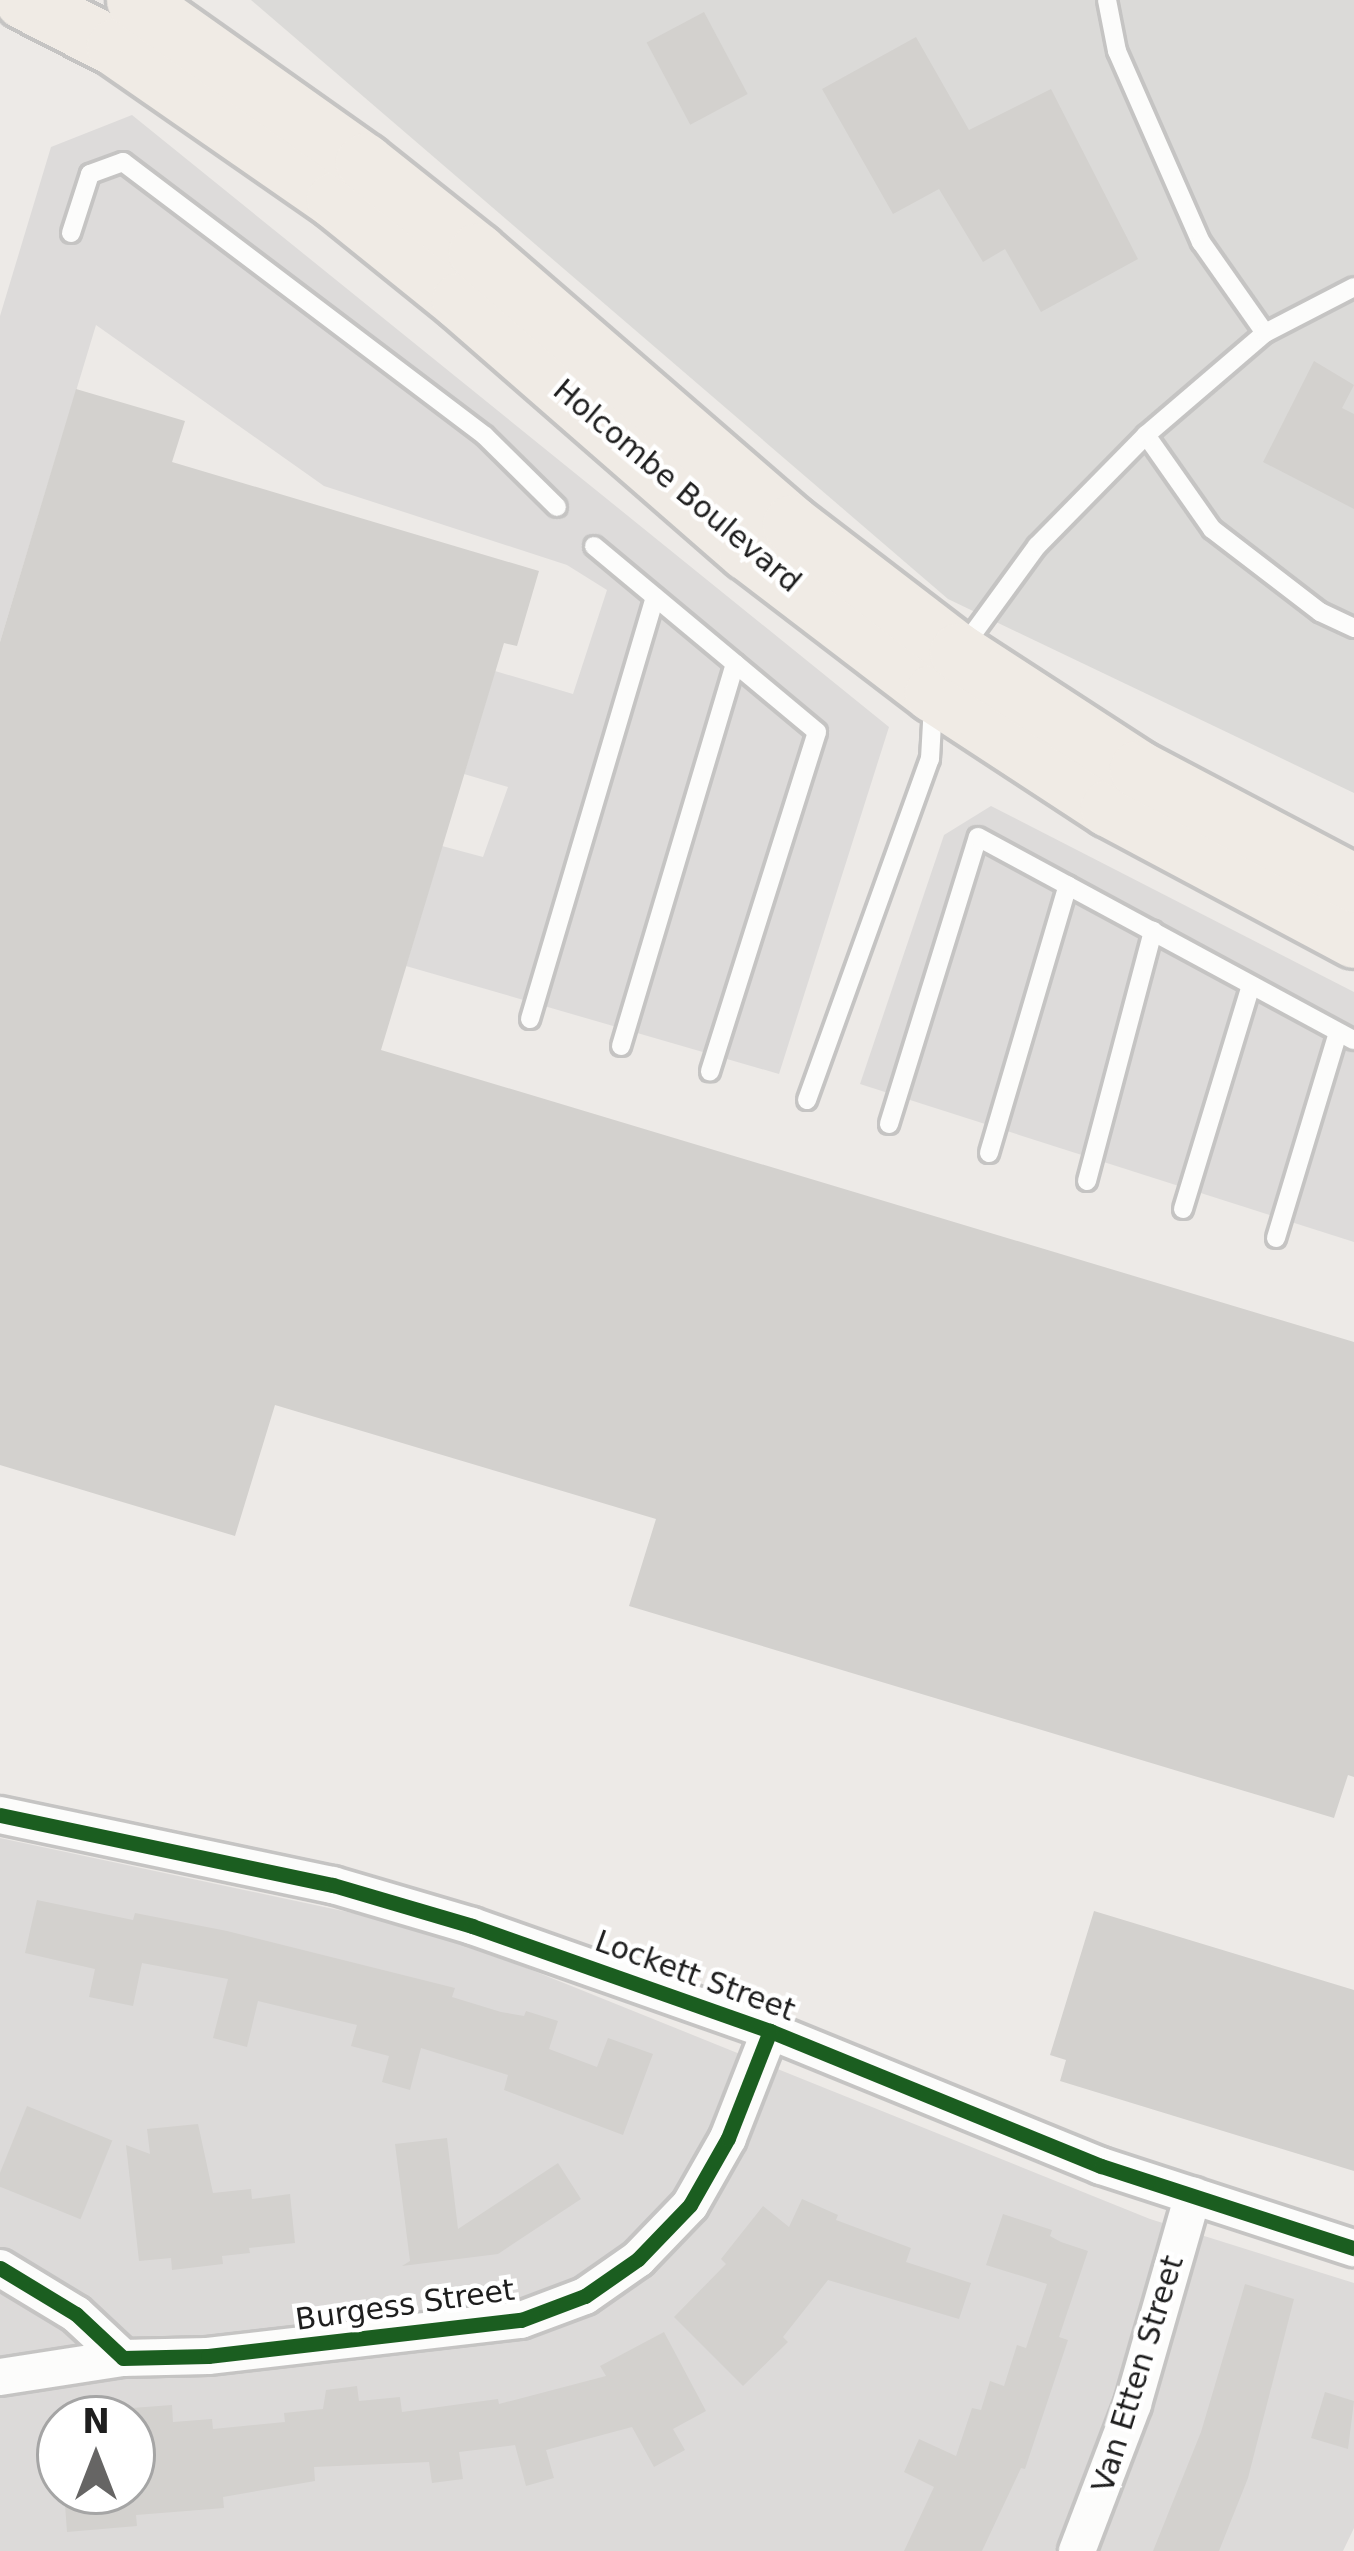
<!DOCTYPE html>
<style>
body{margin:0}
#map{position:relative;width:1354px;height:2551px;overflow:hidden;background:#edeae7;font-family:"DejaVu Sans",sans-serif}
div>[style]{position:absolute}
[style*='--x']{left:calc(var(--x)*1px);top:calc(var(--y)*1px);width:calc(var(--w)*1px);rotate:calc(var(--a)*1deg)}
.residential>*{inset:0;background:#dcdad9}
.religious>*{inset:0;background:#dbdad8}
.parking>*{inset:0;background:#dddbda}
.building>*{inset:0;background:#d3d1ce;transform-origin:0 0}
.roads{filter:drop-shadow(3px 0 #c5c4c3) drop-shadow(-3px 0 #c5c4c3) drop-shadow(0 3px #c5c4c3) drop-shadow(0 -3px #c5c4c3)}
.lane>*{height:18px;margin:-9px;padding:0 9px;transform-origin:9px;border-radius:9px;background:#fcfcfb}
.street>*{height:36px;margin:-18px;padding:0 18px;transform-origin:18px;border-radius:18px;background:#fcfcfb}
.primary>*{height:57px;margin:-28.5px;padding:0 28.5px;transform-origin:28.5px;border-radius:28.5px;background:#f0ebe5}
.cycleway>*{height:15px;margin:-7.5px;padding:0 7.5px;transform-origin:7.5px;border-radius:7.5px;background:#1b5e20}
span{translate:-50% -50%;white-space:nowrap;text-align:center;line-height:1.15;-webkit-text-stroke:9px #fff;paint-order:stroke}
.street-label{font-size:30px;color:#1e1e1e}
.north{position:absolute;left:36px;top:2395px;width:120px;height:120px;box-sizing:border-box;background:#fff;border:3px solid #a5a5a5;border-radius:50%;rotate:0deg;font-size:33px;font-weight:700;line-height:48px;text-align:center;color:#1e1e1e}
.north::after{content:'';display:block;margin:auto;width:42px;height:54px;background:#666564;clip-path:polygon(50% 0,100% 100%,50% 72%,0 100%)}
</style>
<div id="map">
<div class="residential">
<div style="clip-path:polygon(evenodd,0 1838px,432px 1930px,1150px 2219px,1354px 2283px,1354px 2528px,1343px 2551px,0 2551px,0 1838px,60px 2419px,132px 2419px,132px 2491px,60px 2491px,60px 2419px)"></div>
</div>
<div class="religious">
<div style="clip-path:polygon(251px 0,1354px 0,1354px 793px,948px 599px)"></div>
</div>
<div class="parking">
<div style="clip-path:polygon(132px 115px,889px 727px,779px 1074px,406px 966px,442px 846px,483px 857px,508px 787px,464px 774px,495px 671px,573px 694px,607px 590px,567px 565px,324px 486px,96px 325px,0 642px,0 316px,51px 147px)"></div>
<div style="clip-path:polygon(991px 806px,1354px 992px,1354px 1242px,860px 1084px,944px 835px)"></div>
</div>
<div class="building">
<div style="left:704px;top:12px;width:93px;height:65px;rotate:62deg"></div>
<div style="clip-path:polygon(916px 37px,969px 130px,1051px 89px,1138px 259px,1041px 312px,1005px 249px,983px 262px,939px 189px,893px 214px,822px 89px)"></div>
<div style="clip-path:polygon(1314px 361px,1354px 385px,1342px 408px,1354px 414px,1354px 509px,1263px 462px)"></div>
<div style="clip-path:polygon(76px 389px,185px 421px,172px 462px,539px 571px,517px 646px,504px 643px,381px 1050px,1354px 1342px,1354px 1777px,1348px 1775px,1334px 1818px,629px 1606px,656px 1519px,275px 1405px,235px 1536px,0 1465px,0 642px)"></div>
<div style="clip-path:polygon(37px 1900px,133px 1920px,135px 1913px,227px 1931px,455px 1988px,452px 1997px,501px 2012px,524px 2016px,526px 2011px,558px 2021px,549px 2049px,597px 2067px,608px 2038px,653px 2054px,623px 2135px,504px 2090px,508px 2075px,421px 2048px,410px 2090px,382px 2082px,389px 2056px,351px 2046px,357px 2025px,258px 2001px,247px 2047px,213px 2038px,228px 1979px,142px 1963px,133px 2006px,89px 1997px,95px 1969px,25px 1953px)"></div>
<div style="clip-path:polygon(1094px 1911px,1354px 1990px,1354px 2171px,1060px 2081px,1066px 2060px,1050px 2055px)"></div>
<div style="left:27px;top:2106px;width:92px;height:85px;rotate:22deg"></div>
<div style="clip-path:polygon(198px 2124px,213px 2193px,251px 2189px,252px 2199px,290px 2194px,295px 2243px,249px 2248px,250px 2253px,222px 2256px,223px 2264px,172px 2270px,171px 2258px,139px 2261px,126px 2145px,150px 2154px,147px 2129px)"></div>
<div style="clip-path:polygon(447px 2138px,458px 2229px,558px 2163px,581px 2199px,498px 2254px,402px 2266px,410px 2261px,395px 2144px)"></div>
<div style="clip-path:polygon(802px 2199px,838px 2215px,836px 2220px,911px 2248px,906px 2262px,971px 2283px,959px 2319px,828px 2280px,783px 2337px,788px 2342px,743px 2386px,674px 2317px,726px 2264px,721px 2259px,763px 2206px,789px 2227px)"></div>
<div style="clip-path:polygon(1003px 2214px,1052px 2230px,1050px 2236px,1061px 2242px,1088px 2251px,1059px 2337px,1068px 2340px,1025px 2469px,1021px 2468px,982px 2551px,904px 2551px,934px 2487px,904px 2472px,919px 2439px,956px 2456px,972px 2408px,981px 2410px,990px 2381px,1004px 2386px,1017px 2345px,1026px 2348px,1047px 2284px,986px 2265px)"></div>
<div style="clip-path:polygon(1245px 2284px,1294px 2299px,1248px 2478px,1219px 2551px,1153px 2551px,1201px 2432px)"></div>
<div style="clip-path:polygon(664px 2332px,706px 2411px,673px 2429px,685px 2450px,654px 2467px,632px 2427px,546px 2450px,554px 2478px,526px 2486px,515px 2445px,459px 2452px,463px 2479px,432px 2483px,429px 2462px,314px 2467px,315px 2481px,223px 2497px,224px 2508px,136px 2515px,137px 2526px,67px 2532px,64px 2491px,132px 2491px,132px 2408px,172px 2405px,173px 2422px,212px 2419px,213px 2429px,285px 2422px,284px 2413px,323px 2409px,326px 2390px,357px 2386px,359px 2401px,400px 2397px,402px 2412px,498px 2399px,499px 2404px,606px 2376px,600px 2366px)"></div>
<div style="clip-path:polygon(1325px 2392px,1354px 2401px,1348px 2449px,1311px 2438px)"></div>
</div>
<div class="roads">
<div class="lane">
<div style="--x:1107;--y:0;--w:52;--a:78.9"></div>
<div style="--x:1117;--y:51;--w:209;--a:66.3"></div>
<div style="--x:1201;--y:242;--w:111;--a:54.9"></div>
<div style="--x:71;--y:233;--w:62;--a:-72.1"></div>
<div style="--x:90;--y:174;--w:35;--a:-20"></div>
<div style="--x:123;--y:162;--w:454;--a:37.1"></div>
<div style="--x:485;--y:436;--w:101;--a:44.6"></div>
<div style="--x:1146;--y:435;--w:115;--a:54.9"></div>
<div style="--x:1212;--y:529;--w:136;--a:37.5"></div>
<div style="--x:1320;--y:612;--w:38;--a:25"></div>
<div style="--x:594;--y:546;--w:290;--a:39.8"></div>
<div style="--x:817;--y:732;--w:356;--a:107.5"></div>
<div style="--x:964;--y:646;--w:124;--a:-53.9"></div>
<div style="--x:1037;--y:546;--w:156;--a:-45.5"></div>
<div style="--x:1146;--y:435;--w:157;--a:-40.6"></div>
<div style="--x:1265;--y:333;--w:100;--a:-27.3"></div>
<div style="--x:530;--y:1019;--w:440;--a:-73.5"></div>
<div style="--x:621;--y:1046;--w:399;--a:-73.4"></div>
<div style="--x:807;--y:1100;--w:363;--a:-70.2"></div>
<div style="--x:930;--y:759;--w:53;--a:-86.8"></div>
<div style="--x:889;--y:1124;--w:300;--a:-72.8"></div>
<div style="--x:978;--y:837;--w:427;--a:28.4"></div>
<div style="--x:989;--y:1153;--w:279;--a:-73.6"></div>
<div style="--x:1087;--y:1181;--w:259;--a:-75.2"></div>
<div style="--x:1183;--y:1209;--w:234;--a:-73.1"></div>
<div style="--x:1276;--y:1238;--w:214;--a:-73.2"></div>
</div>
<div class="street">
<div style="--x:0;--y:1815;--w:340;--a:11.9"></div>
<div style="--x:333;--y:1885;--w:145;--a:16.4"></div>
<div style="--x:472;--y:1926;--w:316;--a:19.4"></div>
<div style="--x:770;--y:2031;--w:357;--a:22.2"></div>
<div style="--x:1101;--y:2166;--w:266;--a:18"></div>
<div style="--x:0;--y:2268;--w:89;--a:31.2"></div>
<div style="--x:76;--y:2314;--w:64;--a:43.1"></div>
<div style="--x:123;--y:2358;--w:85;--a:-1.3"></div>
<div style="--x:208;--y:2356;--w:315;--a:-6.6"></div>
<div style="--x:521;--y:2320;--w:68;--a:-20.6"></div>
<div style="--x:585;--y:2296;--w:65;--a:-34.9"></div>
<div style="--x:638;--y:2259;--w:75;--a:-46.1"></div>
<div style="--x:690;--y:2205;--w:77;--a:-60.4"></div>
<div style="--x:728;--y:2138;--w:115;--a:-68.6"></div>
<div style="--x:0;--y:2377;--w:124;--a:-8.8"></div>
<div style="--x:1077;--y:2551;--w:157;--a:-69.1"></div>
<div style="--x:1133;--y:2404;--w:217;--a:-74"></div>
</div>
<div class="primary">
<div style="--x:23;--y:0;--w:103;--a:27.1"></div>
<div style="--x:115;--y:47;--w:268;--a:34.8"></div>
<div style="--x:335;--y:200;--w:161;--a:38.9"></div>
<div style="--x:460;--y:301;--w:381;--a:41.1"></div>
<div style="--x:747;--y:551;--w:234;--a:37.4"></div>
<div style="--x:933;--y:693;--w:210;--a:33.2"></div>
<div style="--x:1109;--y:808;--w:278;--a:28.1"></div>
<div style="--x:135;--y:0;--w:281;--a:35.3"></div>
<div style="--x:364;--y:162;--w:144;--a:38.5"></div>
<div style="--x:477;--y:252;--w:415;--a:40.9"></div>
<div style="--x:791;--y:524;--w:210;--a:37.5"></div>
<div style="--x:958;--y:652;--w:215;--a:33"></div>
<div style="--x:1138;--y:769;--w:244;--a:27.8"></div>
</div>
</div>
<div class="cycleway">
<div style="--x:0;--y:1815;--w:340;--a:11.9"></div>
<div style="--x:333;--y:1885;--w:145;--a:16.4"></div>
<div style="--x:472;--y:1926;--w:316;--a:19.4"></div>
<div style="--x:770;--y:2031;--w:357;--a:22.2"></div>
<div style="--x:1101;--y:2166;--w:266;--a:18"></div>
<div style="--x:0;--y:2268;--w:89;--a:31.2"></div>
<div style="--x:76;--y:2314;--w:64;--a:43.1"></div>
<div style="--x:123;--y:2358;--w:85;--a:-1.3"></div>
<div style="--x:208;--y:2356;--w:315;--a:-6.6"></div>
<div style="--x:521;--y:2320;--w:68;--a:-20.6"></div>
<div style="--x:585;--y:2296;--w:65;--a:-34.9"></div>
<div style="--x:638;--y:2259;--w:75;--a:-46.1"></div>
<div style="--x:690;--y:2205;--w:77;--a:-60.4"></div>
<div style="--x:728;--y:2138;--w:115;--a:-68.6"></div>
</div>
<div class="street-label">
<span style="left:677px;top:486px;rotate:40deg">Holcombe Boulevard</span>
<span style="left:695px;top:1976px;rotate:20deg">Lockett Street</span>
<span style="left:405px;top:2305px;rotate:-8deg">Burgess Street</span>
<span style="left:1138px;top:2374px;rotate:-73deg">Van Etten Street</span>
</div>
<div class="north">N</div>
</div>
